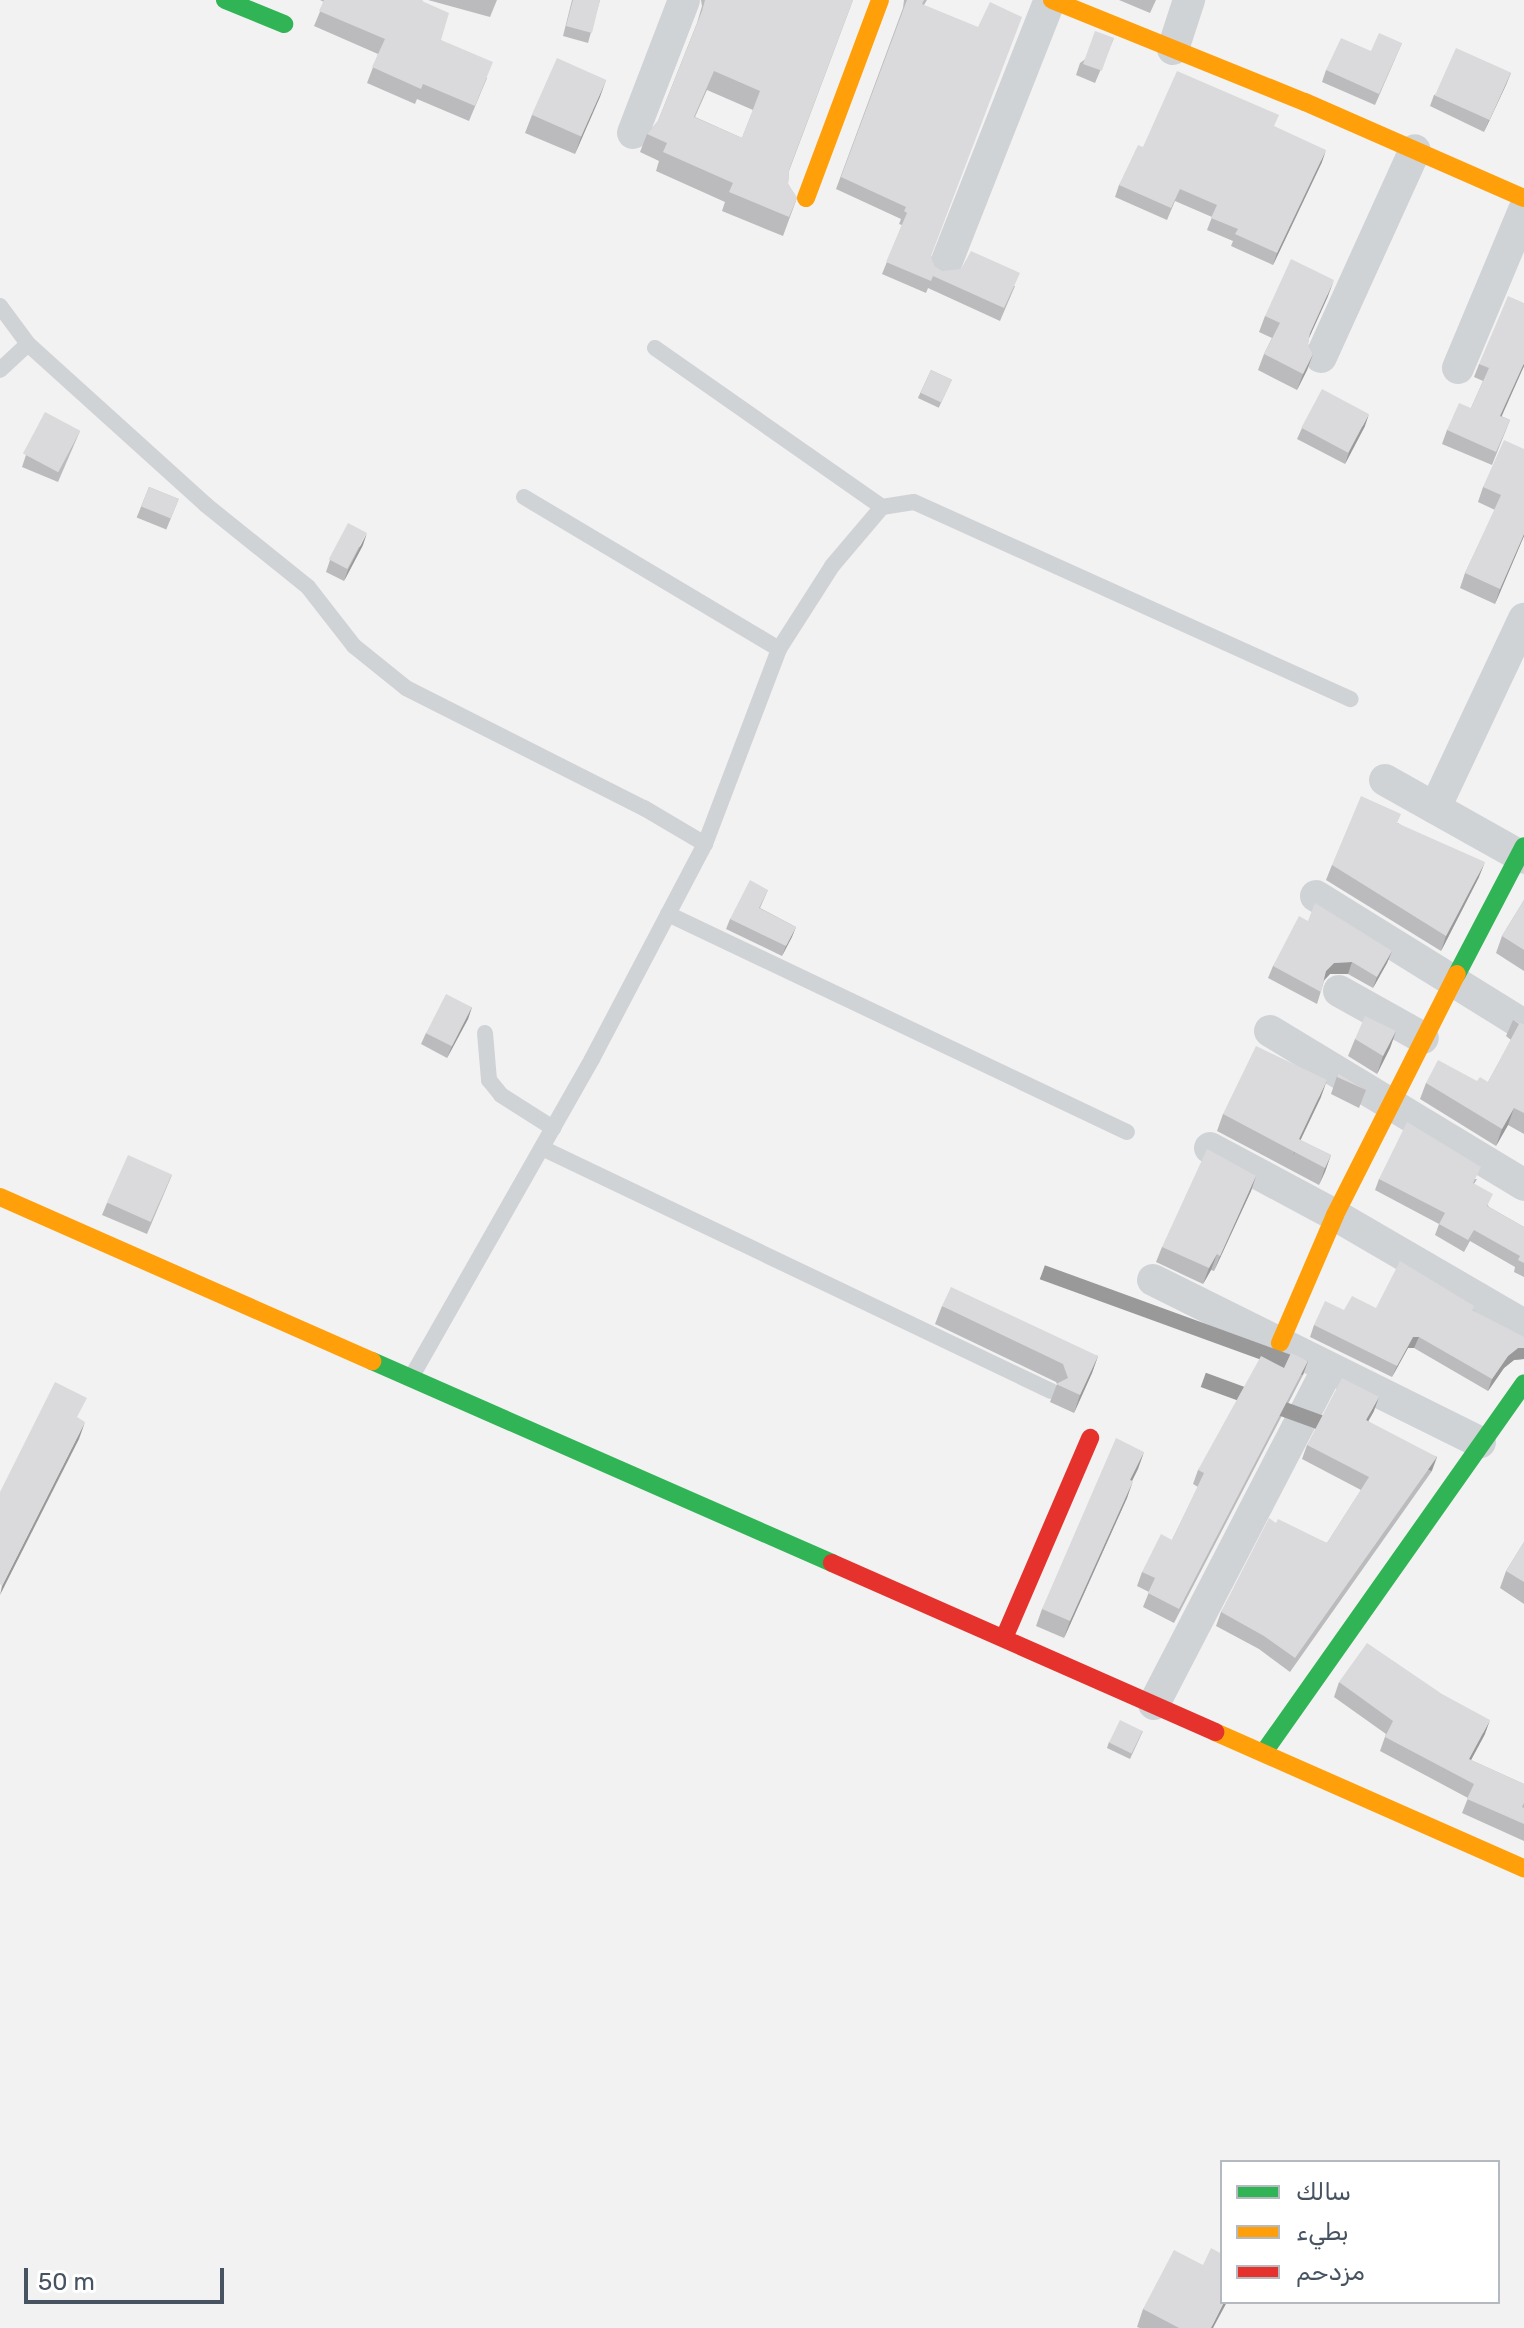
<!DOCTYPE html>
<meta charset="utf-8">
<style>
body{margin:0}
#map{position:relative;width:1524px;height:2328px;overflow:hidden;background:#f3f2f2;font-family:Rubik,"Noto Naskh Arabic",sans-serif}
div>[style]{position:absolute}
[style*='--x']{left:calc(var(--x)*1px);top:calc(var(--y)*1px);width:calc(var(--w)*1px);rotate:calc(var(--a)*1deg)}
.lane>*{height:16px;margin:-8px;padding:0 8px;transform-origin:8px;border-radius:8px;background:#d0d3d6}
.street>*{height:32px;margin:-16px;padding:0 16px;transform-origin:16px;border-radius:16px;background:#d0d3d6}
.fast>*{height:18px;margin:-9px;padding:0 9px;transform-origin:9px;border-radius:9px;background:#30b455}
.slow>*{height:18px;margin:-9px;padding:0 9px;transform-origin:9px;border-radius:9px;background:#ff9f0a}
.jam>*{height:18px;margin:-9px;padding:0 9px;transform-origin:9px;border-radius:9px;background:#e5322d}
.wall>*{inset:0;background:#bbbbbd;transform-origin:0 0}
.shaded-wall>*{inset:0;background:#99999a;transform-origin:0 0}
.building>*{inset:0;background:#dadadc;transform-origin:0 0}
span{translate:-50% -50%;white-space:nowrap;text-align:center;line-height:1.15;-webkit-text-stroke:6px #fff;paint-order:stroke}
.legend{position:absolute;left:1220px;top:2160px;width:280px;height:144px;box-sizing:border-box;background:#fff;border:2px solid #b5bac0;margin:0;padding:10px 14px;list-style:none;font-size:24px;color:#475361}
.legend li{display:flex;align-items:center;gap:16px;height:40px}
.legend b{width:40px;border:2px solid #b5bac0}
.scale{position:absolute;left:24px;top:2268px;width:200px;height:36px;box-sizing:border-box;border:4px solid #475361;border-top:0;padding-left:10px;font-size:24px;line-height:28px;white-space:nowrap;color:#475361;-webkit-text-stroke:6px #fff;paint-order:stroke}
</style>
<div id="map">
<div class="lane">
<div style="--x:0;--y:306;--w:47;--a:53.6"></div>
<div style="--x:28;--y:344;--w:240;--a:42.1"></div>
<div style="--x:206;--y:505;--w:131;--a:38.8"></div>
<div style="--x:308;--y:587;--w:75;--a:52.1"></div>
<div style="--x:354;--y:646;--w:67;--a:38.9"></div>
<div style="--x:406;--y:688;--w:267;--a:26.8"></div>
<div style="--x:644;--y:808;--w:71;--a:30.5"></div>
<div style="--x:655;--y:348;--w:277;--a:35"></div>
<div style="--x:0;--y:370;--w:38;--a:-43"></div>
<div style="--x:524;--y:497;--w:297;--a:30.8"></div>
<div style="--x:668;--y:914;--w:508;--a:25.41"></div>
<div style="--x:485;--y:1033;--w:47;--a:85.1"></div>
<div style="--x:489;--y:1080;--w:19;--a:51"></div>
<div style="--x:501;--y:1095;--w:62;--a:32.4"></div>
<div style="--x:542;--y:1148;--w:564;--a:25.52"></div>
<div style="--x:412;--y:1376;--w:365;--a:-60.4"></div>
<div style="--x:592;--y:1059;--w:243;--a:-62.3"></div>
<div style="--x:705;--y:844;--w:209;--a:-69.2"></div>
<div style="--x:779;--y:649;--w:98;--a:-57.4"></div>
<div style="--x:832;--y:566;--w:77;--a:-49.7"></div>
<div style="--x:882;--y:507;--w:32;--a:-9"></div>
<div style="--x:914;--y:502;--w:479;--a:24.3"></div>
</div>
<div class="street">
<div style="--x:1173;--y:49;--w:52;--a:-71.9"></div>
<div style="--x:633;--y:133;--w:142;--a:-69"></div>
<div style="--x:945;--y:266;--w:286;--a:-68.5"></div>
<div style="--x:1321;--y:357;--w:227;--a:-65.6"></div>
<div style="--x:1458;--y:368;--w:171;--a:-67.3"></div>
<div style="--x:1385;--y:780;--w:159;--a:29.3"></div>
<div style="--x:1435;--y:808;--w:209;--a:-64.8"></div>
<div style="--x:1316;--y:896;--w:245;--a:31.8"></div>
<div style="--x:1339;--y:991;--w:96;--a:29.2"></div>
<div style="--x:1270;--y:1031;--w:297;--a:31.2"></div>
<div style="--x:1210;--y:1148;--w:142;--a:28.2"></div>
<div style="--x:1335;--y:1215;--w:219;--a:30.2"></div>
<div style="--x:1153;--y:1280;--w:365;--a:26.4"></div>
<div style="--x:1154;--y:1704;--w:378;--a:-62.6"></div>
</div>
<div class="fast">
<div style="--x:225;--y:0;--w:64;--a:22.1"></div>
<div style="--x:1457;--y:974;--w:144;--a:-62.4"></div>
<div style="--x:372;--y:1361;--w:502;--a:23.71"></div>
<div style="--x:1264;--y:1752;--w:451;--a:-54.8"></div>
</div>
<div class="slow">
<div style="--x:1052;--y:0;--w:273;--a:22"></div>
<div style="--x:1305;--y:102;--w:239;--a:23.7"></div>
<div style="--x:806;--y:198;--w:211;--a:-69.5"></div>
<div style="--x:0;--y:1197;--w:407;--a:23.8"></div>
<div style="--x:1280;--y:1343;--w:139;--a:-66.7"></div>
<div style="--x:1335;--y:1215;--w:270;--a:-63.2"></div>
<div style="--x:1215;--y:1732;--w:338;--a:23.8"></div>
</div>
<div class="jam">
<div style="--x:832;--y:1563;--w:419;--a:23.8"></div>
<div style="--x:1004;--y:1638;--w:218;--a:-66.7"></div>
</div>
<div class="wall">
<div style="clip-path:polygon(320px 0,422px 0,441px 40px,487px 78px,469px 121px,417px 99px,415px 104px,367px 83px,378px 54px,314px 26px,324px 2px)"></div>
<div style="clip-path:polygon(428px 0,497px 0,490px 17px)"></div>
<div style="clip-path:polygon(572px 0,600px 0,588px 43px,563px 36px)"></div>
<div style="clip-path:polygon(evenodd,701px 0,853px 0,789px 171px,788px 184px,797px 198px,783px 236px,722px 211px,725px 202px,656px 171px,659px 161px,640px 152px,647px 134px,658px 121px,697px 23px,702px 6px,701px 0,707px 90px,753px 110px,742px 138px,695px 117px,707px 90px)"></div>
<div style="clip-path:polygon(904px 0,927px 0,924px 5px,931px 256px,935px 266px,943px 271px,1015px 286px,1000px 321px,928px 288px,926px 293px,882px 274px,902px 225px,899px 224px,901px 219px,836px 189px,903px 8px)"></div>
<div style="clip-path:polygon(1119px 0,1156px 0,1150px 13px)"></div>
<div style="clip-path:polygon(1114px 38px,1095px 83px,1076px 75px,1080px 63px)"></div>
<div style="clip-path:polygon(1402px 43px,1375px 105px,1322px 82px,1326px 70px,1371px 51px)"></div>
<div style="clip-path:polygon(1511px 73px,1484px 132px,1430px 106px,1434px 95px)"></div>
<div style="clip-path:polygon(606px 80px,575px 154px,525px 133px,532px 115px)"></div>
<div style="clip-path:polygon(1275px 127px,1322px 162px,1273px 265px,1231px 246px,1233px 241px,1207px 230px,1212px 217px,1175px 201px,1167px 220px,1115px 197px,1119px 185px,1143px 147px)"></div>
<div style="clip-path:polygon(1328px 296px,1309px 338px,1308px 344px,1313px 354px,1307px 370px,1297px 390px,1258px 370px,1264px 354px,1272px 338px,1259px 332px,1265px 316px)"></div>
<div style="clip-path:polygon(1479px 364px,1524px 366px,1501px 416px,1510px 420px,1492px 465px,1442px 444px,1447px 430px,1471px 408px,1483px 381px,1474px 377px)"></div>
<div style="left:931px;top:370px;width:23px;height:31px;rotate:25deg"></div>
<div style="clip-path:polygon(1365px 426px,1345px 464px,1297px 439px,1302px 428px)"></div>
<div style="clip-path:polygon(80px 431px,58px 482px,22px 467px,26px 455px)"></div>
<div style="clip-path:polygon(1524px 449px,1524px 536px,1495px 604px,1460px 588px,1465px 573px,1495px 510px,1478px 502px,1483px 487px)"></div>
<div style="left:149px;top:487px;width:32px;height:33px;rotate:22deg"></div>
<div style="clip-path:polygon(363px 545px,344px 581px,326px 572px,330px 560px)"></div>
<div style="clip-path:polygon(1398px 823px,1479px 877px,1441px 951px,1326px 880px,1332px 865px)"></div>
<div style="clip-path:polygon(768px 890px,760px 908px,796px 927px,782px 956px,726px 929px,730px 919px)"></div>
<div style="clip-path:polygon(1524px 900px,1524px 971px,1496px 953px,1502px 936px)"></div>
<div style="clip-path:polygon(1308px 921px,1392px 951px,1387px 963px,1373px 988px,1348px 974px,1330px 974px,1324px 981px,1317px 1004px,1268px 978px,1273px 966px)"></div>
<div style="clip-path:polygon(472px 1007px,468px 1019px,447px 1058px,421px 1044px,426px 1033px)"></div>
<div style="clip-path:polygon(1513px 1020px,1524px 1024px,1524px 1134px,1508px 1125px,1496px 1146px,1420px 1099px,1426px 1083px,1488px 1082px,1511px 1040px,1506px 1036px)"></div>
<div style="clip-path:polygon(1396px 1031px,1390px 1048px,1377px 1074px,1348px 1056px,1355px 1039px)"></div>
<div style="clip-path:polygon(1338px 1073px,1366px 1090px,1359px 1108px,1331px 1094px)"></div>
<div style="clip-path:polygon(1321px 1097px,1300px 1140px,1331px 1155px,1319px 1185px,1217px 1131px,1223px 1114px)"></div>
<div style="clip-path:polygon(172px 1175px,147px 1234px,102px 1215px,107px 1203px)"></div>
<div style="clip-path:polygon(1256px 1176px,1251px 1191px,1214px 1271px,1211px 1270px,1203px 1284px,1156px 1262px,1162px 1247px)"></div>
<div style="clip-path:polygon(1379px 1179px,1477px 1179px,1474px 1184px,1489px 1207px,1524px 1227px,1524px 1277px,1514px 1272px,1515px 1267px,1470px 1241px,1464px 1252px,1435px 1235px,1439px 1224px,1375px 1190px)"></div>
<div style="clip-path:polygon(942px 1306px,1098px 1356px,1092px 1373px,1074px 1413px,1050px 1402px,1057px 1384px,1056px 1382px,935px 1324px)"></div>
<div style="clip-path:polygon(1376px 1308px,1473px 1310px,1524px 1348px,1524px 1359px,1514px 1360px,1504px 1368px,1488px 1391px,1414px 1348px,1408px 1348px,1392px 1377px,1310px 1337px,1314px 1325px,1344px 1310px)"></div>
<div style="clip-path:polygon(1308px 1361px,1303px 1375px,1174px 1623px,1143px 1607px,1149px 1592px,1137px 1586px,1142px 1572px,1172px 1540px,1198px 1487px,1193px 1484px,1198px 1470px,1284px 1368px)"></div>
<div style="clip-path:polygon(1374px 1411px,1368px 1421px,1432px 1471px,1290px 1672px,1259px 1649px,1216px 1626px,1221px 1612px,1276px 1523px,1327px 1543px,1361px 1490px,1302px 1459px,1307px 1445px)"></div>
<div style="clip-path:polygon(1144px 1452px,1132px 1481px,1127px 1498px,1064px 1638px,1036px 1626px,1042px 1609px)"></div>
<div style="clip-path:polygon(1524px 1542px,1524px 1604px,1500px 1588px,1506px 1571px)"></div>
<div style="clip-path:polygon(1339px 1682px,1485px 1734px,1471px 1760px,1524px 1784px,1524px 1841px,1462px 1813px,1468px 1798px,1380px 1751px,1386px 1734px,1334px 1697px)"></div>
<div style="clip-path:polygon(1143px 1731px,1130px 1759px,1107px 1748px,1109px 1742px)"></div>
<div style="clip-path:polygon(1203px 2265px,1213px 2328px,1140px 2328px,1137px 2327px,1143px 2309px)"></div>
</div>
<div class="shaded-wall">
<div style="clip-path:polygon(1511px 73px,1506px 85px,1484px 132px,1489px 120px)"></div>
<div style="clip-path:polygon(606px 80px,600px 97px,575px 154px,581px 137px)"></div>
<div style="clip-path:polygon(1326px 150px,1322px 162px,1273px 265px,1277px 253px)"></div>
<div style="clip-path:polygon(1334px 280px,1328px 296px,1304px 349px,1310px 333px)"></div>
<div style="clip-path:polygon(1313px 354px,1307px 370px,1297px 390px,1303px 374px)"></div>
<div style="clip-path:polygon(1524px 363px,1524px 366px,1496px 429px,1500px 416px)"></div>
<div style="clip-path:polygon(1369px 414px,1365px 426px,1345px 464px,1349px 452px)"></div>
<div style="clip-path:polygon(367px 533px,363px 545px,344px 581px,348px 570px)"></div>
<div style="clip-path:polygon(1524px 534px,1524px 536px,1495px 604px,1500px 589px)"></div>
<div style="clip-path:polygon(1485px 862px,1479px 877px,1441px 951px,1446px 936px)"></div>
<div style="clip-path:polygon(796px 927px,792px 937px,782px 956px,786px 946px)"></div>
<div style="clip-path:polygon(1392px 951px,1387px 963px,1373px 988px,1377px 977px)"></div>
<div style="clip-path:polygon(1352px 962px,1348px 974px,1330px 974px,1322px 982px,1326px 971px,1334px 963px)"></div>
<div style="clip-path:polygon(472px 1007px,468px 1019px,447px 1058px,452px 1046px)"></div>
<div style="clip-path:polygon(1396px 1031px,1390px 1048px,1377px 1074px,1383px 1056px)"></div>
<div style="clip-path:polygon(1327px 1080px,1321px 1097px,1293px 1156px,1299px 1139px)"></div>
<div style="clip-path:polygon(1514px 1108px,1508px 1125px,1496px 1146px,1502px 1129px)"></div>
<div style="clip-path:polygon(1331px 1155px,1325px 1172px,1319px 1185px,1325px 1168px)"></div>
<div style="clip-path:polygon(1256px 1176px,1251px 1191px,1214px 1271px,1220px 1256px)"></div>
<div style="clip-path:polygon(1217px 1254px,1211px 1270px,1203px 1284px,1209px 1268px)"></div>
<div style="clip-path:polygon(1413px 1337px,1419px 1337px,1414px 1348px,1408px 1348px,1392px 1377px,1397px 1366px)"></div>
<div style="clip-path:polygon(1518px 1348px,1524px 1348px,1524px 1359px,1514px 1360px,1504px 1368px,1488px 1391px,1492px 1379px,1508px 1356px)"></div>
<div style="clip-path:polygon(1098px 1356px,1092px 1373px,1074px 1413px,1080px 1395px)"></div>
<div style="left:1308px;top:1361px;width:15px;height:280px;rotate:110deg"></div>
<div style="clip-path:polygon(1379px 1397px,1374px 1411px,1361px 1434px,1366px 1420px)"></div>
<div style="clip-path:polygon(85px 1422px,79px 1439px,0 1595px,2px 1586px)"></div>
<div style="clip-path:polygon(1144px 1452px,1138px 1469px,1124px 1497px,1130px 1480px)"></div>
<div style="left:1437px;top:1457px;width:15px;height:246px;rotate:110deg"></div>
<div style="clip-path:polygon(1133px 1481px,1127px 1498px,1064px 1638px,1070px 1621px)"></div>
<div style="clip-path:polygon(1490px 1720px,1485px 1734px,1464px 1773px,1469px 1759px)"></div>
<div style="clip-path:polygon(1224px 2302px,1227px 2302px,1213px 2328px,1211px 2328px)"></div>
</div>
<div class="building">
<div style="clip-path:polygon(324px 0,422px 0,422px 1px,449px 13px,441px 40px,493px 62px,475px 106px,423px 84px,421px 89px,372px 67px,385px 39px,319px 11px)"></div>
<div style="clip-path:polygon(573px 0,600px 0,592px 33px,566px 26px)"></div>
<div style="clip-path:polygon(evenodd,705px 0,853px 0,789px 170px,788px 184px,797px 198px,789px 217px,729px 192px,733px 183px,663px 152px,667px 143px,647px 134px,658px 121px,702px 11px,705px 0,714px 71px,760px 91px,742px 138px,694px 117px,714px 71px)"></div>
<div style="clip-path:polygon(907px 0,924px 0,922px 4px,978px 27px,990px 2px,1022px 17px,931px 256px,935px 266px,943px 271px,961px 269px,971px 251px,1020px 273px,1004px 308px,933px 276px,931px 281px,886px 262px,907px 213px,904px 211px,906px 207px,841px 177px)"></div>
<div style="left:1095px;top:31px;width:20px;height:35px;rotate:20deg"></div>
<div style="clip-path:polygon(1379px 33px,1402px 43px,1379px 94px,1326px 70px,1341px 38px,1371px 51px)"></div>
<div style="left:1456px;top:48px;width:60px;height:52px;rotate:24deg"></div>
<div style="left:557px;top:58px;width:54px;height:62px;rotate:24deg"></div>
<div style="clip-path:polygon(1177px 71px,1279px 115px,1274px 126px,1326px 150px,1277px 253px,1235px 234px,1238px 229px,1211px 218px,1217px 205px,1180px 189px,1171px 208px,1119px 185px,1138px 145px,1143px 147px)"></div>
<div style="clip-path:polygon(1291px 259px,1334px 280px,1310px 333px,1308px 344px,1313px 354px,1303px 374px,1264px 354px,1280px 323px,1265px 316px)"></div>
<div style="clip-path:polygon(1508px 296px,1524px 303px,1524px 363px,1500px 416px,1510px 420px,1496px 452px,1447px 430px,1459px 403px,1471px 408px,1489px 368px,1479px 364px)"></div>
<div style="left:931px;top:370px;width:23px;height:25px;rotate:25deg"></div>
<div style="left:1322px;top:389px;width:53px;height:44px;rotate:28deg"></div>
<div style="left:45px;top:412px;width:40px;height:47px;rotate:28deg"></div>
<div style="clip-path:polygon(1504px 440px,1524px 449px,1524px 534px,1500px 589px,1465px 573px,1501px 495px,1483px 487px)"></div>
<div style="left:149px;top:487px;width:32px;height:21px;rotate:22deg"></div>
<div style="left:348px;top:523px;width:21px;height:41px;rotate:28deg"></div>
<div style="clip-path:polygon(1361px 796px,1401px 814px,1397px 823px,1485px 862px,1446px 936px,1332px 865px)"></div>
<div style="clip-path:polygon(750px 880px,768px 890px,759px 908px,796px 927px,786px 946px,730px 919px)"></div>
<div style="clip-path:polygon(1524px 900px,1524px 950px,1502px 936px)"></div>
<div style="clip-path:polygon(1315px 903px,1392px 951px,1377px 977px,1352px 962px,1334px 963px,1326px 971px,1321px 992px,1273px 966px,1299px 916px,1308px 921px)"></div>
<div style="left:446px;top:994px;width:29px;height:44px;rotate:27deg"></div>
<div style="clip-path:polygon(1365px 1016px,1396px 1031px,1383px 1056px,1355px 1039px)"></div>
<div style="clip-path:polygon(1513px 1020px,1524px 1024px,1524px 1113px,1514px 1108px,1502px 1129px,1426px 1083px,1438px 1060px,1477px 1081px,1480px 1077px,1488px 1082px,1519px 1024px)"></div>
<div style="clip-path:polygon(1256px 1046px,1327px 1080px,1299px 1139px,1331px 1155px,1325px 1168px,1223px 1114px)"></div>
<div style="clip-path:polygon(1338px 1073px,1366px 1090px,1337px 1077px)"></div>
<div style="clip-path:polygon(1407px 1122px,1481px 1167px,1473px 1183px,1493px 1194px,1487px 1206px,1524px 1227px,1524px 1263px,1518px 1260px,1520px 1256px,1474px 1230px,1468px 1240px,1439px 1224px,1445px 1213px,1379px 1179px)"></div>
<div style="clip-path:polygon(1207px 1149px,1256px 1176px,1220px 1256px,1217px 1254px,1209px 1268px,1162px 1247px)"></div>
<div style="left:128px;top:1155px;width:48px;height:52px;rotate:24deg"></div>
<div style="clip-path:polygon(1400px 1261px,1474px 1306px,1472px 1310px,1524px 1337px,1524px 1348px,1518px 1348px,1508px 1356px,1492px 1379px,1419px 1337px,1413px 1337px,1397px 1366px,1314px 1325px,1325px 1301px,1344px 1310px,1352px 1296px,1376px 1308px)"></div>
<div style="clip-path:polygon(951px 1287px,1098px 1356px,1080px 1395px,1056px 1384px,1068px 1378px,1063px 1364px,942px 1306px)"></div>
<div style="clip-path:polygon(1291px 1353px,1308px 1361px,1179px 1609px,1148px 1593px,1155px 1578px,1142px 1572px,1161px 1534px,1172px 1540px,1204px 1473px,1198px 1470px,1261px 1356px,1284px 1368px)"></div>
<div style="clip-path:polygon(1342px 1378px,1379px 1397px,1366px 1420px,1437px 1457px,1295px 1658px,1264px 1636px,1221px 1612px,1269px 1518px,1276px 1523px,1278px 1519px,1327px 1543px,1369px 1477px,1307px 1445px)"></div>
<div style="clip-path:polygon(55px 1382px,87px 1398px,77px 1417px,85px 1422px,2px 1586px,0 1584px,0 1492px)"></div>
<div style="clip-path:polygon(1116px 1438px,1144px 1452px,1130px 1480px,1133px 1481px,1070px 1621px,1042px 1609px)"></div>
<div style="clip-path:polygon(1524px 1542px,1524px 1582px,1506px 1571px)"></div>
<div style="clip-path:polygon(1367px 1643px,1442px 1694px,1490px 1720px,1469px 1759px,1524px 1784px,1524px 1803px,1522px 1807px,1524px 1808px,1524px 1824px,1467px 1799px,1474px 1784px,1385px 1737px,1393px 1721px,1339px 1682px)"></div>
<div style="left:1120px;top:1720px;width:25px;height:25px;rotate:26deg"></div>
<div style="clip-path:polygon(1211px 2248px,1222px 2254px,1222px 2302px,1224px 2302px,1211px 2328px,1179px 2328px,1143px 2309px,1174px 2250px,1203px 2265px)"></div>
</div>
<ul class="legend">
<li><b style="height:10px;background:#30b455"></b>سالك</li>
<li><b style="height:10px;background:#ff9f0a"></b>بطيء</li>
<li><b style="height:10px;background:#e5322d"></b>مزدحم</li>
</ul>
<div class="scale">50 m</div>
</div>
